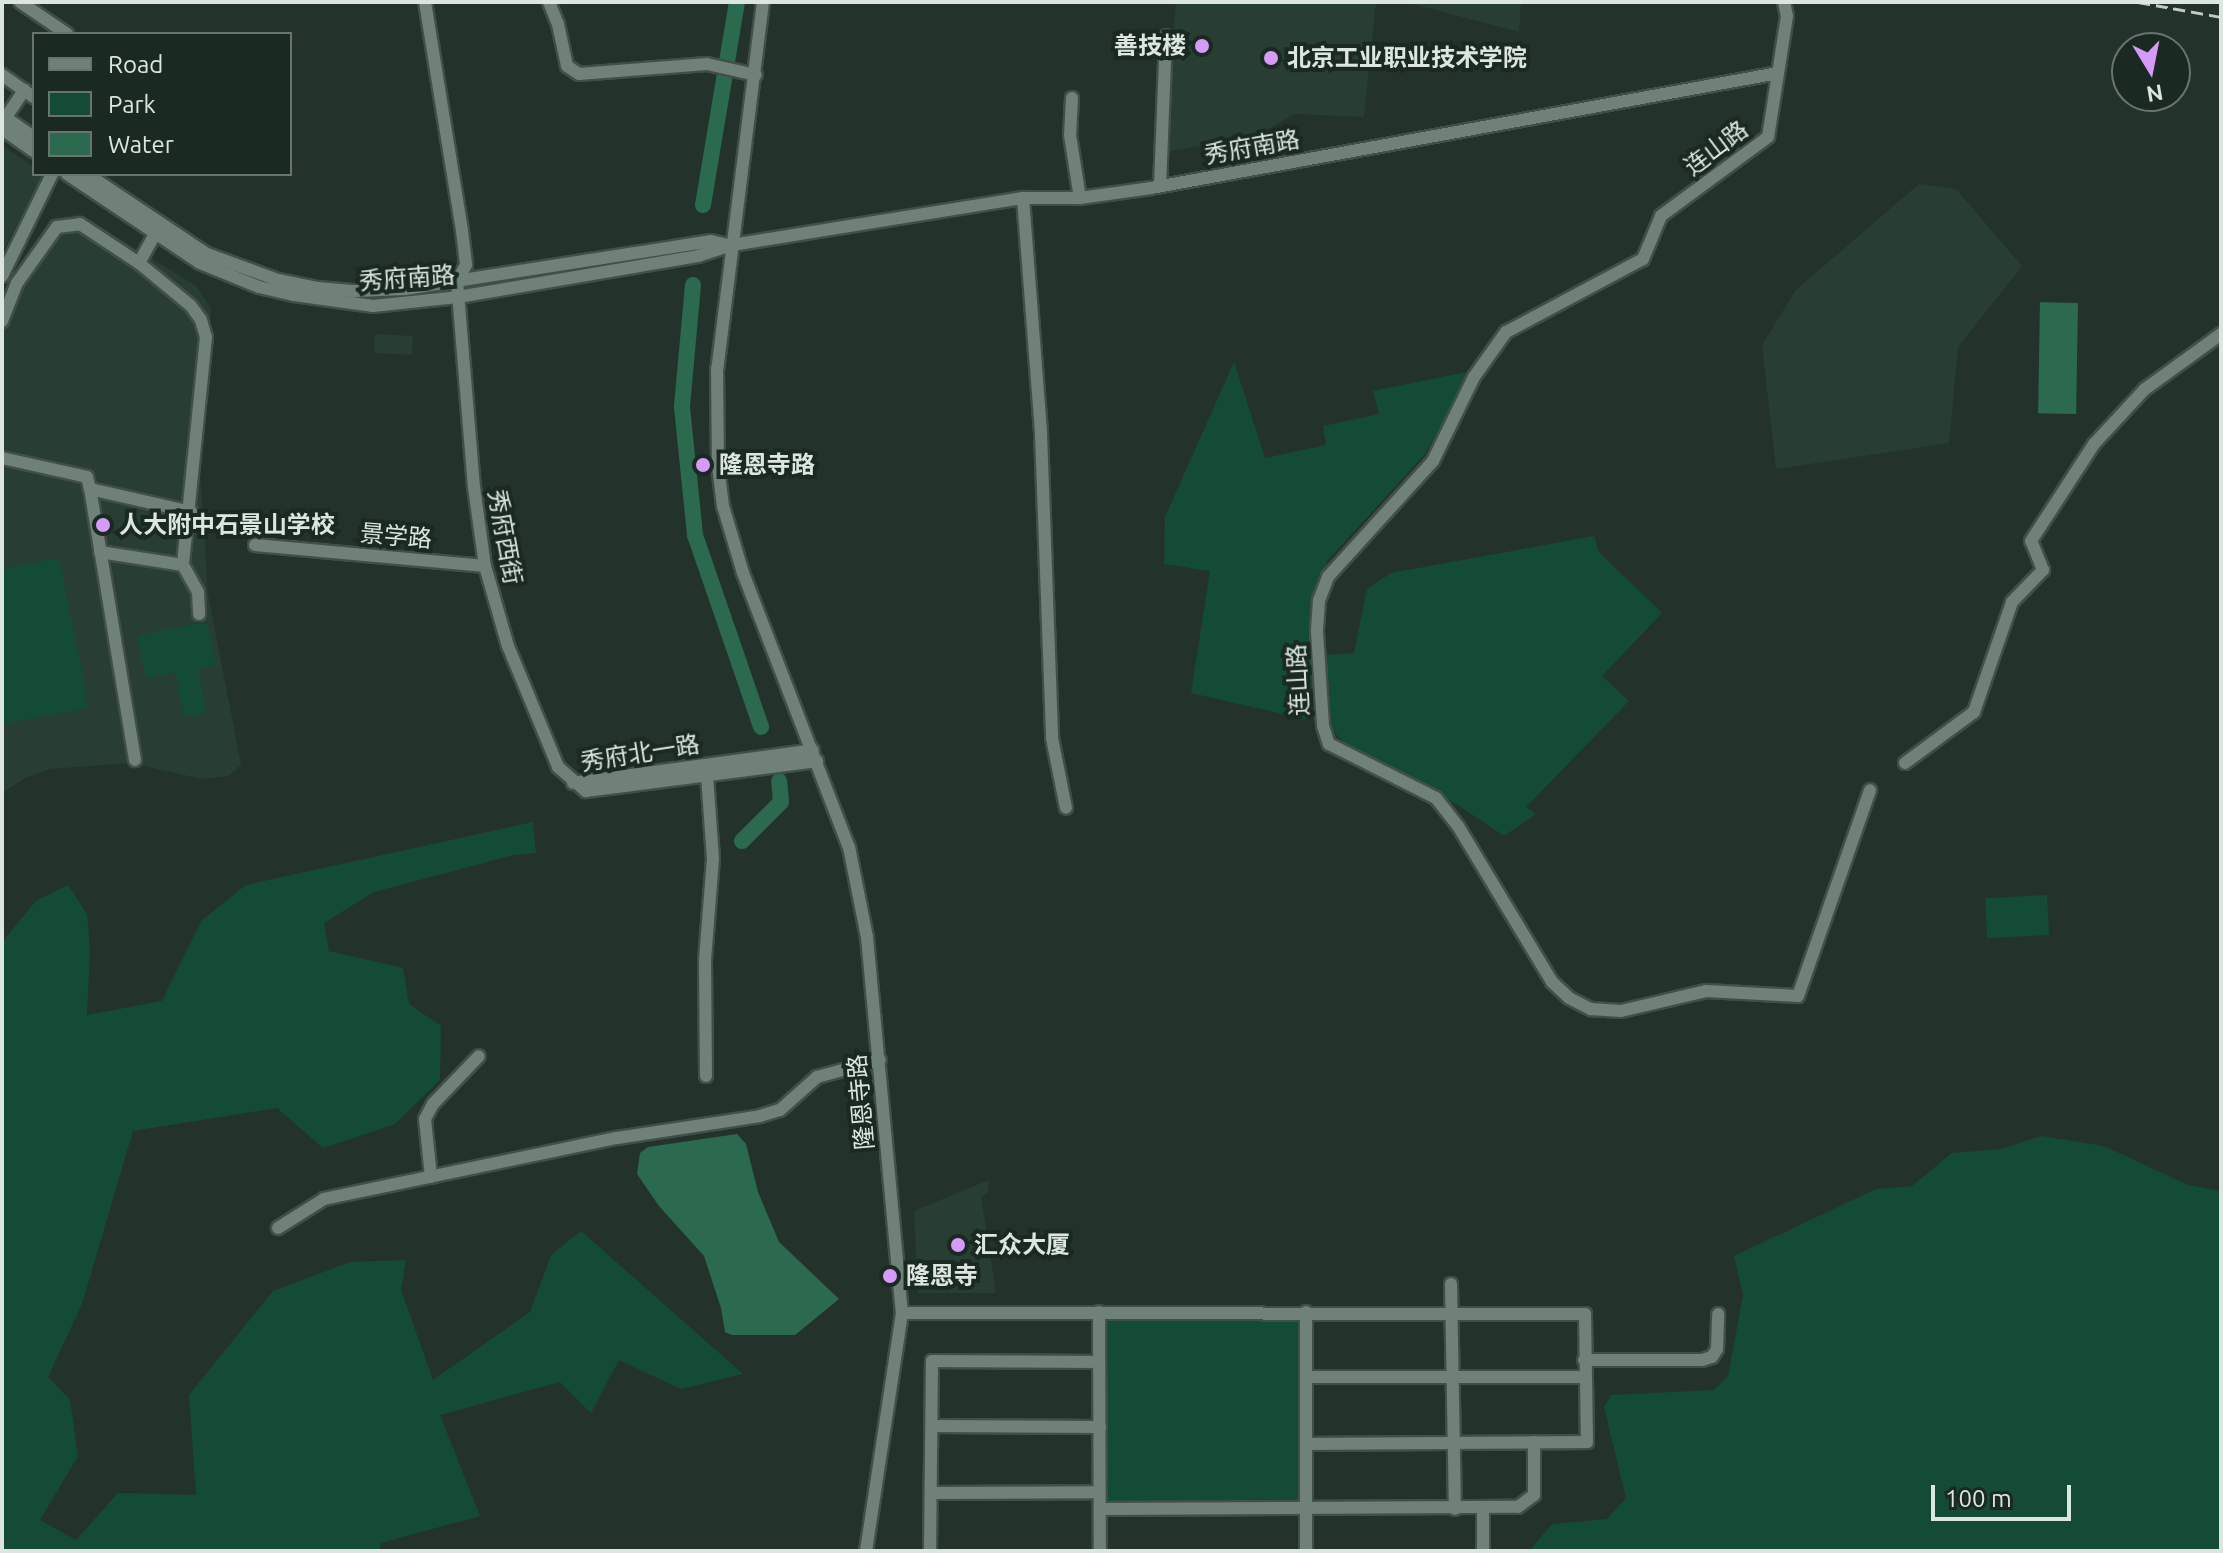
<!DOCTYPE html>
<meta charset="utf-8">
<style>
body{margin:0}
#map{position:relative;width:2223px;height:1553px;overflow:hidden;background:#23332b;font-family:Ubuntu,"Noto Sans SC",sans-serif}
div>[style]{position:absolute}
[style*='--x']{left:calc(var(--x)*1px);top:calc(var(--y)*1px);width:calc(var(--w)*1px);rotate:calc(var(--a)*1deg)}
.built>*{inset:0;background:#283e33;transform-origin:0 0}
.green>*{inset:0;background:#144b35;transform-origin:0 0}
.water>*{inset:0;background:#2c6a4f;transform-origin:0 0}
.river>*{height:16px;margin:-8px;padding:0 8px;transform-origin:8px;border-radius:8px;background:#2c6a4f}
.roads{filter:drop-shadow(2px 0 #424f48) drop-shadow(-2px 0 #424f48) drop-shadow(0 2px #424f48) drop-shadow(0 -2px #424f48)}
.minor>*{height:12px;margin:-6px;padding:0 6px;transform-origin:6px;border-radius:6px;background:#708178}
.rail>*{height:3px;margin-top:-1.5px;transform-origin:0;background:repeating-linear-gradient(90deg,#c2ccc7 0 12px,transparent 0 18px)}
.dots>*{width:22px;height:22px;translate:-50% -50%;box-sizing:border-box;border:4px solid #1a2921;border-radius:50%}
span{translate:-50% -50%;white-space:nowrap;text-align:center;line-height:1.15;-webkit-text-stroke:8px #1a2921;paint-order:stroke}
.poi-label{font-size:24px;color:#dce5e0;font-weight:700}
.right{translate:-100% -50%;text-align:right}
.left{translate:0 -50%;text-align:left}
.street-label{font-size:24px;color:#dce5e0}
.frame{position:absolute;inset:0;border:4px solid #dce5e0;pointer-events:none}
.legend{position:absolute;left:32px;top:32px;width:260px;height:144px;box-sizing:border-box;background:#1a2921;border:2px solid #68746d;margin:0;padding:10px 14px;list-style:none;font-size:24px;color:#dce5e0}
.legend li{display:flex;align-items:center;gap:16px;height:40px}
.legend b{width:40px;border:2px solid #68746d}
.north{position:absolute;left:2111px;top:32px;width:80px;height:80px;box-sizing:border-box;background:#1a2921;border:2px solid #68746d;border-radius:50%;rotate:170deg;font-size:22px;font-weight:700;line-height:32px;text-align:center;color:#dce5e0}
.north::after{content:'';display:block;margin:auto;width:28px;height:36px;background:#d69bf9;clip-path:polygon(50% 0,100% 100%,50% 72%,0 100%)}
.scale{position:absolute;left:1931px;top:1485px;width:140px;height:36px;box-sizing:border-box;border:4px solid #dce5e0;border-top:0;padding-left:10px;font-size:24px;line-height:28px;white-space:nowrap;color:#dce5e0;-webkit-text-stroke:6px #1a2921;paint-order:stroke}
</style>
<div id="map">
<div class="built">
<div style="clip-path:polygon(1176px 2px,1376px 2px,1364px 117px,1294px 114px,1257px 136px,1166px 152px)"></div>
<div style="clip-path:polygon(1406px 2px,1521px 2px,1519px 32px,1424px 7px)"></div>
<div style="clip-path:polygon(2px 145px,34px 167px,34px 174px,43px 174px,2px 253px)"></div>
<div style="clip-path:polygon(1919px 184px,1956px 189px,2022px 266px,1958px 347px,1949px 443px,1776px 469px,1762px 345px,1796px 290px)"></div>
<div style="clip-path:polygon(80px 214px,196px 286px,211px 309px,199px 455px,208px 594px,241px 765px,228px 776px,202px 779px,130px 763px,50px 769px,25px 778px,2px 793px,2px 293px,50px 219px)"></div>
<div style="left:375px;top:334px;width:38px;height:19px;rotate:3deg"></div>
<div style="clip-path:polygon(989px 1180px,987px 1194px,981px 1196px,996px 1293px,918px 1293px,914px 1211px)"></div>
</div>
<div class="green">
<div style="clip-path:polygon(1234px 362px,1265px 458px,1326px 445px,1323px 426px,1379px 414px,1373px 391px,1472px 371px,1425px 454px,1327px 561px,1309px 720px,1191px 693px,1210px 571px,1164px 564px,1165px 517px)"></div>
<div style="clip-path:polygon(1594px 536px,1599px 552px,1662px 613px,1602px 676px,1629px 701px,1526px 807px,1536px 814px,1504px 836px,1458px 805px,1347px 745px,1329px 727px,1326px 655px,1354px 653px,1367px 589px,1391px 573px)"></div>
<div style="clip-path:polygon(59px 558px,87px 696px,86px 709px,2px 724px,2px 569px)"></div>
<div style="clip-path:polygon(207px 622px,216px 665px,198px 669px,206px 712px,184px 717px,175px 673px,146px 678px,137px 635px)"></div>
<div style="clip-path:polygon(533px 822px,536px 853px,514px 855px,374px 892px,324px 923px,329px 951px,403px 968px,409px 1004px,441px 1026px,440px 1080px,395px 1124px,323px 1148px,277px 1108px,133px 1131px,82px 1304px,48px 1377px,70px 1400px,78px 1456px,40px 1520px,76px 1540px,118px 1493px,196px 1495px,189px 1395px,273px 1291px,350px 1262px,406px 1260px,401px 1290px,433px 1380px,530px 1312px,551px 1255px,581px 1231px,743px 1374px,681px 1389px,619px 1360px,591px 1413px,560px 1382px,440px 1415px,480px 1516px,381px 1543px,379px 1551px,2px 1551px,2px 942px,36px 901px,68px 885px,87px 914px,90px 949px,87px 1015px,162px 1001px,201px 921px,246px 885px)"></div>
<div style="left:2047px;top:895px;width:40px;height:62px;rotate:87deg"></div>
<div style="clip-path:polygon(2041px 1136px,2104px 1146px,2188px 1185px,2221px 1191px,2221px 1551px,1529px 1551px,1552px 1524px,1607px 1519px,1626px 1498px,1604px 1407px,1611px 1395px,1714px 1390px,1728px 1376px,1743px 1295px,1734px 1256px,1876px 1189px,1912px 1186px,1952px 1153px,2001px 1149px)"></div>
<div style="left:1106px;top:1318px;width:195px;height:186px"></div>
</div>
<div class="water">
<div style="left:2078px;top:303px;width:111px;height:38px;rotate:91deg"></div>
<div style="clip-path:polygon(737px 1134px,746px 1144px,758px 1192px,779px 1242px,839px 1299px,795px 1335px,732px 1335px,725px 1332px,721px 1308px,704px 1256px,659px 1206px,637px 1174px,640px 1153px,648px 1147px)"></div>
</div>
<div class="river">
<div style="--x:703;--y:205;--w:206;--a:-80.5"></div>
<div style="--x:693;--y:285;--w:122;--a:95.2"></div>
<div style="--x:682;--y:407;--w:129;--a:84.2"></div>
<div style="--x:695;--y:535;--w:203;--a:71"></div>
<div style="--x:742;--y:841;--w:55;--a:-45"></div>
<div style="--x:781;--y:802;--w:21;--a:-95"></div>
</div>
<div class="roads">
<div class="minor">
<div style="--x:20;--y:2;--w:57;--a:34.2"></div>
<div style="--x:425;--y:2;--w:232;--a:80.8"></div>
<div style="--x:462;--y:231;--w:34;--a:83"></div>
<div style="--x:466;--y:265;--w:18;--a:119"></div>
<div style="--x:457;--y:281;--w:207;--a:85.3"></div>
<div style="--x:474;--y:487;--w:80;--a:82.1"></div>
<div style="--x:485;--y:566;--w:83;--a:74"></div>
<div style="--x:508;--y:646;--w:131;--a:67.5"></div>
<div style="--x:558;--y:767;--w:37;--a:41"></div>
<div style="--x:586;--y:791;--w:233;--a:-7.4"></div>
<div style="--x:549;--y:2;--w:24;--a:68"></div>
<div style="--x:558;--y:24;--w:43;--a:77.9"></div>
<div style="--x:567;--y:66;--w:14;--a:34"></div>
<div style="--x:579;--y:74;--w:128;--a:-4.5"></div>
<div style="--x:707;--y:64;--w:50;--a:12.7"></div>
<div style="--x:763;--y:2;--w:370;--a:97.1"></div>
<div style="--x:717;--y:369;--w:97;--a:89.4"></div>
<div style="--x:718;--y:466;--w:40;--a:82.9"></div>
<div style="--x:723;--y:506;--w:70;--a:73.4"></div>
<div style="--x:743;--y:573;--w:294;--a:68.9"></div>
<div style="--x:849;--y:847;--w:92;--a:78.7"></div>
<div style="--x:867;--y:937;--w:378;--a:84.7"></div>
<div style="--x:902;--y:1313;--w:241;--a:98.6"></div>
<div style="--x:1784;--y:2;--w:14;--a:78"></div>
<div style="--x:1787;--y:16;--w:122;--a:98.9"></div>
<div style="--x:1768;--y:137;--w:133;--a:143.6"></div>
<div style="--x:1661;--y:216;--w:47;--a:112.7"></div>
<div style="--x:1643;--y:259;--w:155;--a:151.9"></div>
<div style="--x:1506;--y:332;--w:55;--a:125.4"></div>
<div style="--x:1474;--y:377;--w:93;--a:116"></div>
<div style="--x:1433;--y:461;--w:156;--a:132.2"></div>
<div style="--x:1328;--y:577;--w:26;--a:111"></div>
<div style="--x:1319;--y:601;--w:31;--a:94"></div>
<div style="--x:1317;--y:632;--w:94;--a:86.3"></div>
<div style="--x:1323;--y:726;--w:19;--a:72"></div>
<div style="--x:1329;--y:744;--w:120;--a:26.8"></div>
<div style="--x:1436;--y:798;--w:36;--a:52"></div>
<div style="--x:1458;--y:826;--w:182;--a:58.9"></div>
<div style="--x:1552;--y:982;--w:23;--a:43"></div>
<div style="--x:1569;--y:998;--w:25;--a:27"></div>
<div style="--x:1591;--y:1009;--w:30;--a:4"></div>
<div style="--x:1621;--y:1011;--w:87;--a:-13.2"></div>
<div style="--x:1706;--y:991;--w:92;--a:3.1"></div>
<div style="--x:1798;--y:996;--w:218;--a:-70.7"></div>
<div style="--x:2;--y:75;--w:39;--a:35"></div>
<div style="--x:1072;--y:98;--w:37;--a:93"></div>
<div style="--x:1070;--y:135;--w:64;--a:81"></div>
<div style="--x:2;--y:115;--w:39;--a:35"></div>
<div style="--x:2;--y:123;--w:40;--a:-56"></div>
<div style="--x:2;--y:129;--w:39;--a:35"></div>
<div style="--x:67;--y:174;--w:160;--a:33.8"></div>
<div style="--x:200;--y:263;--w:64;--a:22.1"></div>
<div style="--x:259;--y:287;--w:36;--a:13"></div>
<div style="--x:294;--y:295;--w:80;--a:7.9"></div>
<div style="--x:373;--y:306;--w:85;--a:-6"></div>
<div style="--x:458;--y:297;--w:243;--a:-9.7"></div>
<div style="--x:698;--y:256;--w:36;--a:-18"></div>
<div style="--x:732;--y:245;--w:295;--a:-9.2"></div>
<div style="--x:1023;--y:198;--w:57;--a:0"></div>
<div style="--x:1080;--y:198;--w:72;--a:-8"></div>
<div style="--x:1151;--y:188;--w:637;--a:-10.39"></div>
<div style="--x:87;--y:174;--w:144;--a:33.7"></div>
<div style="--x:207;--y:254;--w:76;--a:20.1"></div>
<div style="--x:278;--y:280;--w:41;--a:11.3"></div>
<div style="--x:318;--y:288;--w:37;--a:5"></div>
<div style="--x:355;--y:291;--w:50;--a:-2.3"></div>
<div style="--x:405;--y:289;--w:310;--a:-8.9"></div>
<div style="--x:711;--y:241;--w:18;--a:13"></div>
<div style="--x:1160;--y:186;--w:150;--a:-87.7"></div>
<div style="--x:1023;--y:198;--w:237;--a:85.6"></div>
<div style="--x:1041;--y:434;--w:304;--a:87.9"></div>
<div style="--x:1052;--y:738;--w:71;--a:78.7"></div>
<div style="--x:139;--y:263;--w:38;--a:-61"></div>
<div style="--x:2;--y:276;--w:114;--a:-63.9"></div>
<div style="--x:2;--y:321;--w:41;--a:-68.5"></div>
<div style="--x:17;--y:283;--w:69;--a:-54.5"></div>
<div style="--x:57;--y:227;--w:23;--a:-7"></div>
<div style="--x:80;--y:224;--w:71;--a:33.5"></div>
<div style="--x:139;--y:263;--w:67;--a:39.6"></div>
<div style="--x:191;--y:306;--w:17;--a:54"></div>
<div style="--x:201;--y:320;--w:18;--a:74"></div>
<div style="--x:206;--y:337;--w:229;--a:95.8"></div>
<div style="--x:183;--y:565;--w:31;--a:61"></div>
<div style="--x:198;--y:592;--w:22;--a:87"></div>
<div style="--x:2;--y:458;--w:87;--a:12.6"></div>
<div style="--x:87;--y:477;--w:12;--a:76"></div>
<div style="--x:255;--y:545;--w:231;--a:5.2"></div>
<div style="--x:100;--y:552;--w:84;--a:8.9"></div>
<div style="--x:135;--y:760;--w:275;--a:-99.4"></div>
<div style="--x:90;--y:489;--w:104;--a:12.8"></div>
<div style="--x:1905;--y:763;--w:86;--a:-36.5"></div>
<div style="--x:1974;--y:712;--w:116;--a:-70.9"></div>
<div style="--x:2012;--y:602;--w:45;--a:-45.9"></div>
<div style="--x:2043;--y:570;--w:31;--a:-112"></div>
<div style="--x:2031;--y:541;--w:116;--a:-57"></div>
<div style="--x:2094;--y:444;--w:75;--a:-47.2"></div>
<div style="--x:2145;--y:389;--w:94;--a:-35.9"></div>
<div style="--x:573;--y:783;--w:242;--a:-7.8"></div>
<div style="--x:706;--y:1076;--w:116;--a:-90.5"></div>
<div style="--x:705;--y:960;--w:101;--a:-85.5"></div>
<div style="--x:713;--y:859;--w:83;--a:-94.1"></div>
<div style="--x:431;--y:1177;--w:58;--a:-95.9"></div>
<div style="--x:425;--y:1119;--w:17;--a:-62"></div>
<div style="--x:433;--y:1104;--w:66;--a:-46.2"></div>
<div style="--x:278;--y:1228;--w:54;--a:-32.2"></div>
<div style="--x:324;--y:1199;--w:299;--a:-11.8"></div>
<div style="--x:617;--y:1138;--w:145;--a:-8.7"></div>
<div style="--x:760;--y:1116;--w:21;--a:-17"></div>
<div style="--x:780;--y:1110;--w:50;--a:-41.7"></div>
<div style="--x:817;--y:1077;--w:65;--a:-15.1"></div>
<div style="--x:1451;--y:1284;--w:225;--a:89"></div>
<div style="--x:1099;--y:1312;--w:239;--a:89.8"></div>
<div style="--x:1306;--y:1312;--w:239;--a:90"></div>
<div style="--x:902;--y:1313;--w:683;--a:0.08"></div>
<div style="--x:1585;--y:1314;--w:128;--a:89.1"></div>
<div style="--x:1587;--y:1442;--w:281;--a:179.6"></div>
<div style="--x:1584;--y:1360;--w:118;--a:0"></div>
<div style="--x:1702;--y:1360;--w:10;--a:-17"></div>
<div style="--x:1712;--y:1357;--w:9;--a:-58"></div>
<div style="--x:1717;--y:1349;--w:35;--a:-88"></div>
<div style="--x:1306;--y:1377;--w:280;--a:0"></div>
<div style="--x:932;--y:1426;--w:168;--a:0.3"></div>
<div style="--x:932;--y:1493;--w:167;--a:-0.3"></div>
<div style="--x:1100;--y:1509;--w:418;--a:-0.3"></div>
<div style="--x:1518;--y:1507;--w:20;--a:-37"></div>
<div style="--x:1534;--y:1495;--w:53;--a:-90"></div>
<div style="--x:1483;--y:1509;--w:42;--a:90"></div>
<div style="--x:930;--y:1551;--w:190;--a:-89.4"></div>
<div style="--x:932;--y:1361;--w:167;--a:0.3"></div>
</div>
</div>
<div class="rail">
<div style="--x:2138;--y:2;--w:84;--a:10.2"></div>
</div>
<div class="dots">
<div style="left:1202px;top:46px;background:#d69bf9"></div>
<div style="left:1271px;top:58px;background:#d69bf9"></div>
<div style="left:703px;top:465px;background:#d69bf9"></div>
<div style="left:103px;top:525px;background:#d69bf9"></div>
<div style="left:958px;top:1245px;background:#d69bf9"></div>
<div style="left:890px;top:1276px;background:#d69bf9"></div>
</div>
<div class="poi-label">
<span class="right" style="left:1186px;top:46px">善技楼</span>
<span class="left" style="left:1287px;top:58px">北京工业职业技术学院</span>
<span class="left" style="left:719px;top:465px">隆恩寺路</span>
<span class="left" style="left:119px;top:525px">人大附中石景山学校</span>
<span class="left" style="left:974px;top:1245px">汇众大厦</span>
<span class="left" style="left:906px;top:1276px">隆恩寺</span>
</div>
<div class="street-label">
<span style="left:1252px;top:147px;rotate:-10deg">秀府南路</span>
<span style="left:1716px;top:148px;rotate:-37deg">连山路</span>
<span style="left:407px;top:278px;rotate:-4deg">秀府南路</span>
<span style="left:396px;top:536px;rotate:5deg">景学路</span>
<span style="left:505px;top:537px;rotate:80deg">秀府西街</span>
<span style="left:1298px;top:680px;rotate:-93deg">连山路</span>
<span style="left:640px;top:753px;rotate:-9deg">秀府北一路</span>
<span style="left:861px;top:1102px;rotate:-95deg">隆恩寺路</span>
</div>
<div class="frame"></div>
<ul class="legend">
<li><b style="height:10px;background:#708178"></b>Road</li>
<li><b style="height:22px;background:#144b35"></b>Park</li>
<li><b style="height:22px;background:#2c6a4f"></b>Water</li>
</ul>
<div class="north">N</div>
<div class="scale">100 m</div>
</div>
